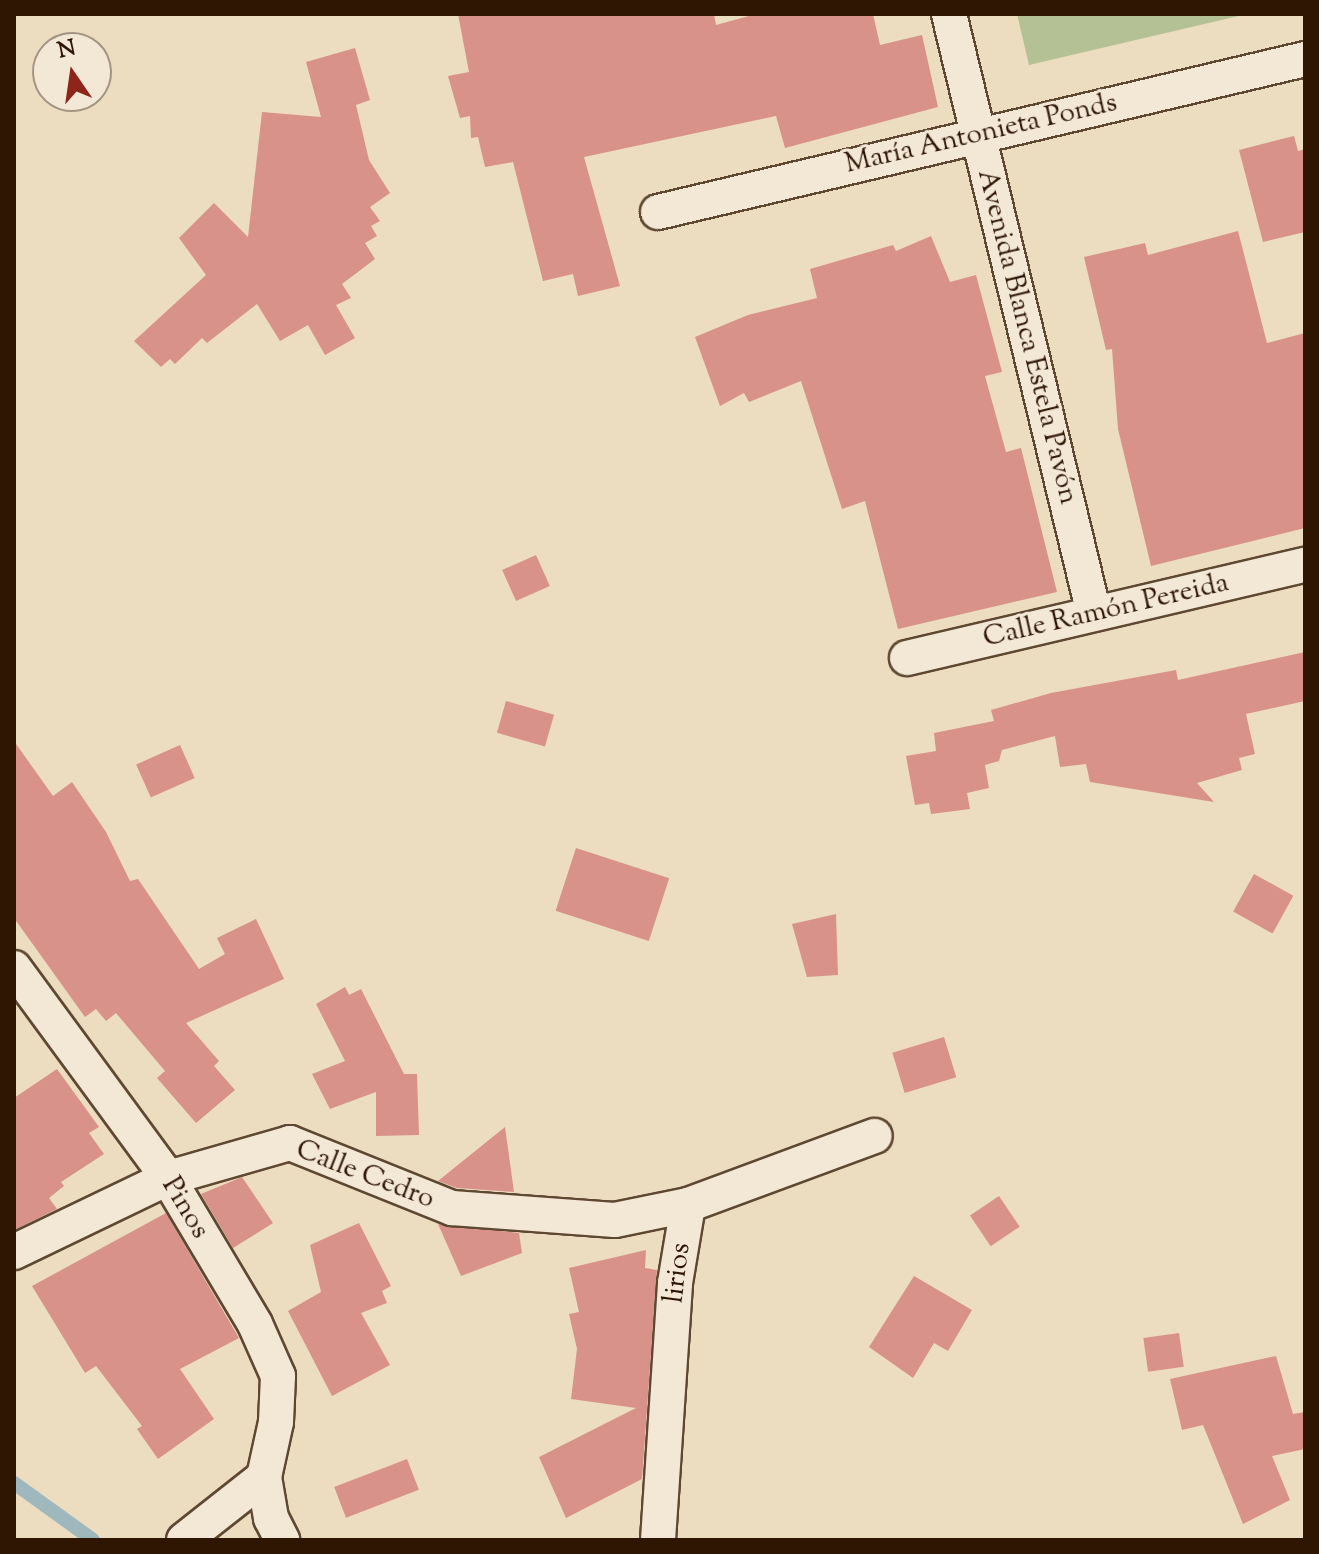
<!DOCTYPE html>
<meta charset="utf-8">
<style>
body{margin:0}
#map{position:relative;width:1319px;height:1554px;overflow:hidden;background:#ecdcc0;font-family:"Sorts Mill Goudy",serif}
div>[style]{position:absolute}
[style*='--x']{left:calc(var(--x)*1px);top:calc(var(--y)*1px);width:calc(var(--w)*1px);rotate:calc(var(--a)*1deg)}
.green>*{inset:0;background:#b4c195}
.stream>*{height:14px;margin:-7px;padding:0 7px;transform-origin:7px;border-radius:7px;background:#9fb8be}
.building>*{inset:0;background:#d99289;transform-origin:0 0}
.roads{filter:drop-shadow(2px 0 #5e4832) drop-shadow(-2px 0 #5e4832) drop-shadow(0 2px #5e4832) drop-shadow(0 -2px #5e4832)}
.minor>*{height:34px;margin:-17px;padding:0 17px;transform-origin:17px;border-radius:17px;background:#f3e8d6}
span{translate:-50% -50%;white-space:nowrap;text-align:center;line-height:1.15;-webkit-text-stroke:6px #f3e8d6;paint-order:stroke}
.street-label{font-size:28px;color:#2e1603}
.frame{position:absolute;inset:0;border:16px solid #2e1603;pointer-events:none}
.north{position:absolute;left:32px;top:32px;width:80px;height:80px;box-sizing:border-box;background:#f3e8d6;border:2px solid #a49482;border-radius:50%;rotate:347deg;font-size:22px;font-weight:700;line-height:32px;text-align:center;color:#2e1603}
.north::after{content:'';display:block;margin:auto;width:28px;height:36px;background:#8f2418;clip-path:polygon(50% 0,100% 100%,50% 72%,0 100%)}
</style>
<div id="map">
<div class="green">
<div style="clip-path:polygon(1017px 14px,1247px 14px,1029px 65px)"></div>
</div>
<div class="stream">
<div style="--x:14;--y:1483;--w:97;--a:35.8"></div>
</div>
<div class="building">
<div style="clip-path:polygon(458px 14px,714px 14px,716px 25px,756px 14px,873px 14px,880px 45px,922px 35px,938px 107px,785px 148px,776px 116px,584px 157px,620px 286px,578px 296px,573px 274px,543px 281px,513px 162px,485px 167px,478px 137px,471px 138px,470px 116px,460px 118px,448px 76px,469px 72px)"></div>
<div style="clip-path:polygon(355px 48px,370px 100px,356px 105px,369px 160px,390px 193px,370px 207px,380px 221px,371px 226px,377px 236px,365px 243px,375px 259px,342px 284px,351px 298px,336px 305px,355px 338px,325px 355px,308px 325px,280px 341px,257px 304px,207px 343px,202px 338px,175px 364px,170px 359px,161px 367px,134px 341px,206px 275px,179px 238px,214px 203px,248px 237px,262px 112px,321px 117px,306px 62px)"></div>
<div style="clip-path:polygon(1294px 136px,1298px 151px,1305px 149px,1305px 232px,1263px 242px,1239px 150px)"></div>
<div style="clip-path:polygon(1238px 231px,1267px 343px,1305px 333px,1305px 528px,1151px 566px,1118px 429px,1112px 349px,1106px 350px,1084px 257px,1145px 243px,1148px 255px)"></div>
<div style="clip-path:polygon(931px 236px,950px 282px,976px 275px,1002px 372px,985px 376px,1006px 452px,1021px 448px,1057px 592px,898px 629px,865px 501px,842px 509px,801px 381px,749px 402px,744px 393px,720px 406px,695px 337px,748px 315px,817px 298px,810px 269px,893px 245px,896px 251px)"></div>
<div style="left:536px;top:555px;width:34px;height:37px;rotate:66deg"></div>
<div style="clip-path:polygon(1305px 652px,1305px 701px,1246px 714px,1255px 754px,1239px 758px,1242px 770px,1197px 783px,1214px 802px,1090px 782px,1086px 764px,1060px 767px,1055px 736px,1002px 750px,999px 761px,985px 765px,989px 788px,967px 793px,970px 809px,931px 814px,929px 803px,915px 805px,906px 756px,936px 751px,934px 733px,994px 721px,991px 710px,1051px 693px,1176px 670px,1178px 680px)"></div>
<div style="left:506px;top:701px;width:50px;height:33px;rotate:16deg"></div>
<div style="clip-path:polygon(14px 741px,53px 796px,72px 782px,106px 832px,130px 881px,138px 879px,199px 969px,225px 954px,217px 938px,256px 919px,284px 979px,186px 1023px,219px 1061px,214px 1066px,235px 1090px,196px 1123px,157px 1078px,165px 1071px,116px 1013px,106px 1021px,96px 1009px,85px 1017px,14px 918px)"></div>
<div style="left:180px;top:745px;width:36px;height:48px;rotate:66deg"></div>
<div style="left:576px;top:848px;width:98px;height:66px;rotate:18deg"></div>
<div style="left:1254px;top:874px;width:45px;height:43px;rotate:29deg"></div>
<div style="clip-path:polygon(836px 914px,838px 975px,807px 977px,792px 924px)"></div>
<div style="clip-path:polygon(345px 987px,349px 995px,361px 989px,404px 1074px,417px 1074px,419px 1135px,376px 1136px,376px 1092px,330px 1109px,312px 1074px,345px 1061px,316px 1004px)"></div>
<div style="left:944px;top:1037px;width:42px;height:54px;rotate:73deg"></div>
<div style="clip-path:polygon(57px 1069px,99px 1127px,89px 1133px,104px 1154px,61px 1182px,64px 1186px,49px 1198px,57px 1209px,14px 1230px,14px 1098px)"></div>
<div style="clip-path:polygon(505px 1127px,514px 1192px,457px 1188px,438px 1181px)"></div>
<div style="clip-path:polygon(242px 1177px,273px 1223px,233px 1248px,201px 1194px)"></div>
<div style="left:999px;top:1196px;width:37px;height:35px;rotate:56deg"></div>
<div style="clip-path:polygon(166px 1213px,239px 1338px,180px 1369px,214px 1419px,158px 1459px,137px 1429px,142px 1426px,96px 1366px,85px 1373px,32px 1286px)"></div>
<div style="clip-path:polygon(359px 1223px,391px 1286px,382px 1291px,387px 1303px,361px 1313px,390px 1365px,332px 1396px,288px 1311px,321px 1292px,310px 1245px)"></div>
<div style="clip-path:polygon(438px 1224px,519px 1233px,522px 1253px,461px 1276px)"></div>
<div style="clip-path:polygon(646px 1250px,645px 1268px,657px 1270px,642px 1479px,566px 1518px,539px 1457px,636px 1408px,571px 1399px,577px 1349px,569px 1314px,579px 1312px,569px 1268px)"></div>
<div style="clip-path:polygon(914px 1276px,972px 1310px,948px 1351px,934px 1343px,913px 1378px,869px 1347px)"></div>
<div style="left:1179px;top:1333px;width:34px;height:36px;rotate:82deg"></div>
<div style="clip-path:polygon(1276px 1356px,1293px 1414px,1305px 1412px,1305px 1449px,1272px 1456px,1290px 1500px,1243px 1524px,1203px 1425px,1182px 1430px,1170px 1379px)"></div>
<div style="left:407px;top:1459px;width:33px;height:78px;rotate:69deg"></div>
</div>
<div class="roads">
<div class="minor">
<div style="--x:949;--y:14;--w:617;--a:76.41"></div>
<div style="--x:658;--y:212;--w:665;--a:-13.3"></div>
<div style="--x:907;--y:658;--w:409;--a:-13.2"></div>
<div style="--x:14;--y:968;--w:260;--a:53.7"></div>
<div style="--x:168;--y:1178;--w:170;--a:59.2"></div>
<div style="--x:255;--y:1324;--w:57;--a:66.1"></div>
<div style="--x:278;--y:1376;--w:46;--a:92.5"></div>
<div style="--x:276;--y:1422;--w:56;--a:102.3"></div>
<div style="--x:264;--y:1477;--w:42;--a:80.3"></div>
<div style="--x:271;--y:1518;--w:25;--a:63"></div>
<div style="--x:14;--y:1252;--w:171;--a:-25.7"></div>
<div style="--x:168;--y:1178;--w:127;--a:-16"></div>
<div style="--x:290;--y:1143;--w:175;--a:21.9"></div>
<div style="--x:452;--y:1208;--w:163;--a:4.2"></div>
<div style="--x:615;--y:1220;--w:75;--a:-11.6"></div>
<div style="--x:184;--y:1540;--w:102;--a:-38.2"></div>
<div style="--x:658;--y:1540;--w:258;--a:-86.2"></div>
<div style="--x:675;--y:1283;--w:79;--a:-80.5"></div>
<div style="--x:688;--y:1205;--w:199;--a:-20.3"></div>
</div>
</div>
<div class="street-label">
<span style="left:981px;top:134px;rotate:-13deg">María Antonieta Ponds</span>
<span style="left:1027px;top:337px;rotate:76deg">Avenida Blanca Estela Pavón</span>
<span style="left:1106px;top:611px;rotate:-13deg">Calle Ramón Pereida</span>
<span style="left:365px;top:1175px;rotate:21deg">Calle Cedro</span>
<span style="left:185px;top:1208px;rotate:59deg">Pinos</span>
<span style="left:678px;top:1273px;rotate:-83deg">lirios</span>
</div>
<div class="frame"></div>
<div class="north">N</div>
</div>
